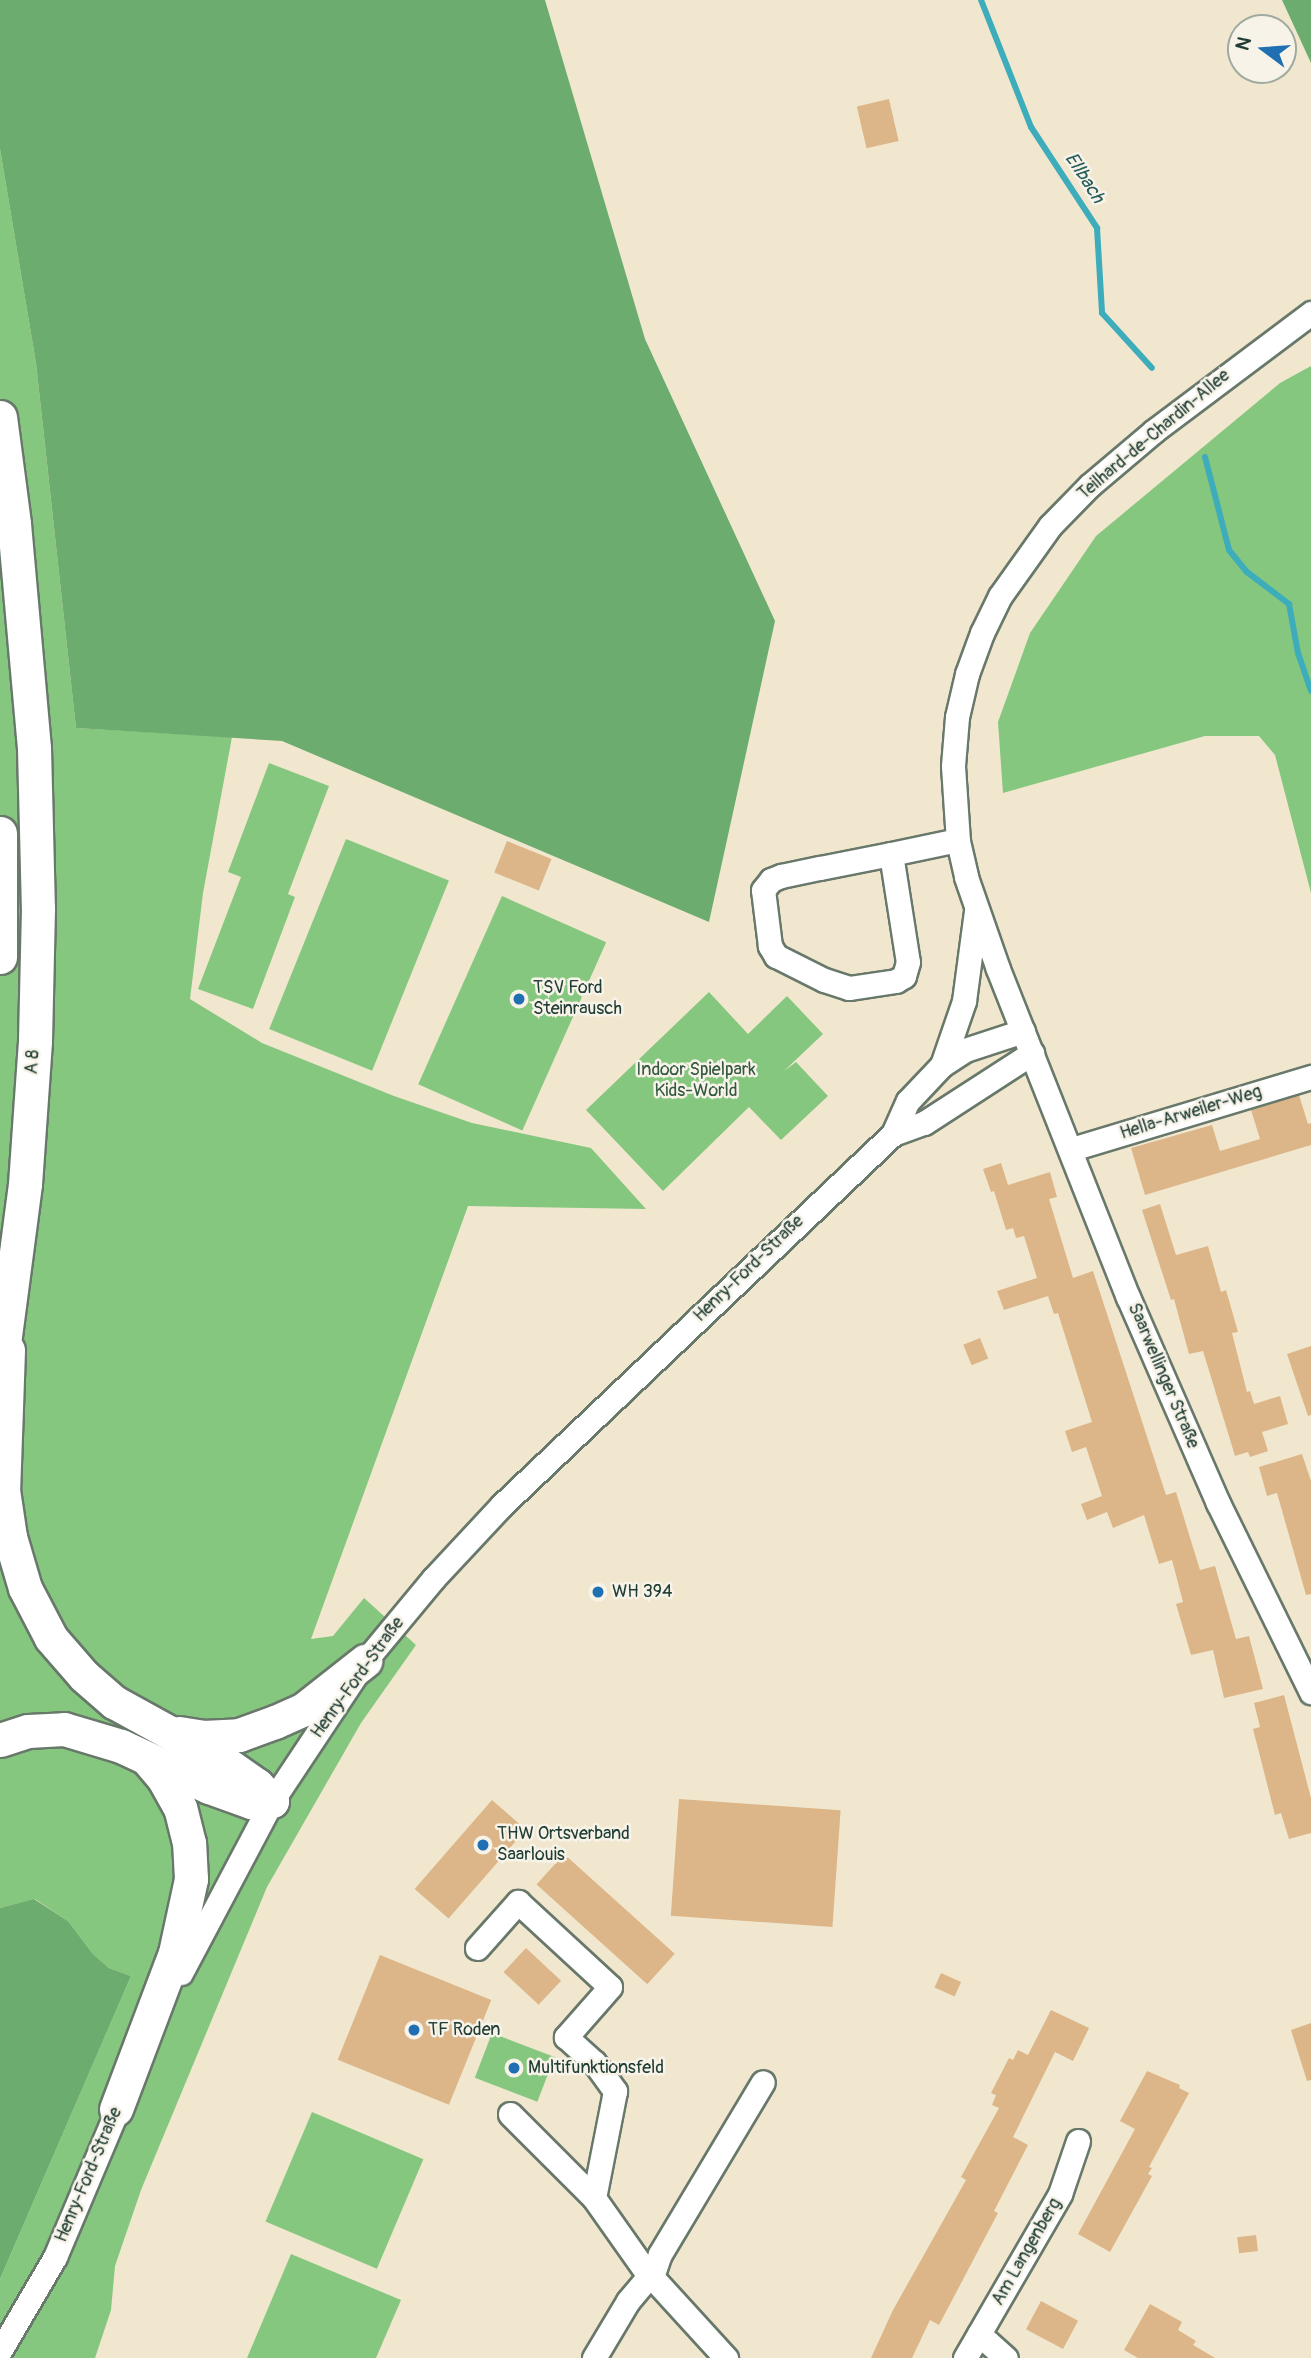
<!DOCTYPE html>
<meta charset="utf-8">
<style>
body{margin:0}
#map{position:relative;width:1311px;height:2358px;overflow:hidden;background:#f1e7cf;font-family:Pangolin,sans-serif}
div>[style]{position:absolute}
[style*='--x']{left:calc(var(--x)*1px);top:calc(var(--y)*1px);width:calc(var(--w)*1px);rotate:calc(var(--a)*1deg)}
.green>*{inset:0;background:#86c77f;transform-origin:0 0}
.forest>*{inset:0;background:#6cac6e}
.stream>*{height:6px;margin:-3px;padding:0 3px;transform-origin:3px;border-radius:3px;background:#3dacbb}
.building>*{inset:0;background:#dcb688;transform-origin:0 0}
.roads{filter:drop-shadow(2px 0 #68786a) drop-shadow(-2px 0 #68786a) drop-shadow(0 2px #68786a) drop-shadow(0 -2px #68786a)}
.minor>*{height:23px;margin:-11.5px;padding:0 11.5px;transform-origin:11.5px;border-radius:11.5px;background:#fff}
.highway>*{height:33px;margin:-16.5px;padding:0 16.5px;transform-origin:16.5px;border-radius:16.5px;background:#fff}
.dots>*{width:19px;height:19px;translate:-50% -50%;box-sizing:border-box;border:4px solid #f7f3e8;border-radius:50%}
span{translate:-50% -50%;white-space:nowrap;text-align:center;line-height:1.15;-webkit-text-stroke:5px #f7f3e8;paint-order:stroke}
.street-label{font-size:18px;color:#1f3d34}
.poi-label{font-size:18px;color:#1f3d34}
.left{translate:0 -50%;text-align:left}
.park-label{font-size:18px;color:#345943}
.water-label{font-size:19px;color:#285e5c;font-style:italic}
.north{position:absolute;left:1227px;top:14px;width:70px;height:70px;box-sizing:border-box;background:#f7f3e8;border:2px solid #a1aaa0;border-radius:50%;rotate:286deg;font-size:19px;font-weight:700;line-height:28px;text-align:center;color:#1f3d34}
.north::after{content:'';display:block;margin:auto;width:24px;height:32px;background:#1f6fb2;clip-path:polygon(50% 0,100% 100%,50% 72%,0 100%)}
</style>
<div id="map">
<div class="green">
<div style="clip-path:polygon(0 149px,36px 363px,76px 728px,232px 737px,203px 893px,190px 999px,262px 1043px,394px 1096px,472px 1123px,591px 1148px,646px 1209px,468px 1206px,311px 1639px,333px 1636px,364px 1598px,416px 1645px,361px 1723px,267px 1887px,141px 2190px,115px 2266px,111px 2310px,95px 2358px,0 2358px,0 2279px,131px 1976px,109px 1968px,93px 1954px,68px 1921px,35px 1899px,0 1908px)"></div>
<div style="clip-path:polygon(1311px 366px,1311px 893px,1275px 755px,1259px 736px,1205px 736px,1003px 793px,998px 722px,1030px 633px,1096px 536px,1280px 383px)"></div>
<div style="clip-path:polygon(269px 763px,329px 786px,288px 894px,295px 897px,253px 1009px,198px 989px,241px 877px,228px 872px)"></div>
<div style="left:346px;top:839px;width:111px;height:205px;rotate:22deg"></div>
<div style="left:502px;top:896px;width:114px;height:206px;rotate:24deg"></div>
<div style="clip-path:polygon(709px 992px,748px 1034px,787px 996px,823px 1034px,784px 1071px,796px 1062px,828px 1096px,781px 1140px,749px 1107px,663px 1191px,586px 1110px)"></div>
<div style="left:492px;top:2033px;width:67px;height:48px;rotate:21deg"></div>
<div style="left:312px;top:2112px;width:121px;height:119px;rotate:23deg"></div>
<div style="clip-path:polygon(291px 2254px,401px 2300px,376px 2358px,247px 2358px)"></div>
</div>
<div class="forest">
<div style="clip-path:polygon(0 0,545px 0,645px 339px,775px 621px,709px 922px,282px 741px,76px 728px,36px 363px,0 149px)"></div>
<div style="clip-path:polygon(1282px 0,1311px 0,1311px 63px)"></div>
<div style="clip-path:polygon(34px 1899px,68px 1921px,93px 1954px,109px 1968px,131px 1976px,0 2279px,0 1908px)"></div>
</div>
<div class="stream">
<div style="--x:981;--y:0;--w:136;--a:68.5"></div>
<div style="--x:1031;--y:127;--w:121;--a:56.8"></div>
<div style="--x:1097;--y:228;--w:85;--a:86.6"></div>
<div style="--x:1102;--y:313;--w:74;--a:47.7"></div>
<div style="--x:1205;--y:457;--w:96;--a:75.5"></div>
<div style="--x:1229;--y:550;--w:28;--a:51"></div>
<div style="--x:1247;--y:572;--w:53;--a:37.3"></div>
<div style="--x:1289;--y:604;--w:50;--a:79.6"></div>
<div style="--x:1298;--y:653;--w:40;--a:71.1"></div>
</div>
<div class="building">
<div style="left:889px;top:99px;width:43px;height:33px;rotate:77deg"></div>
<div style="left:507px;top:841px;width:48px;height:34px;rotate:22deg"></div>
<div style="clip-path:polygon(1299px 1095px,1308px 1124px,1311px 1123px,1311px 1145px,1145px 1195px,1131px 1148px,1212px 1125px,1220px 1151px,1260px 1139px,1251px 1110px)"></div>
<div style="clip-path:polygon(1001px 1163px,1008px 1185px,1050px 1172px,1057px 1197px,1049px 1199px,1073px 1278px,1093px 1271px,1166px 1495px,1176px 1492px,1200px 1570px,1215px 1566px,1236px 1639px,1249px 1636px,1263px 1689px,1224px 1698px,1213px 1650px,1191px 1655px,1176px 1604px,1183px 1602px,1172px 1560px,1159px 1564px,1144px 1515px,1113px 1528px,1107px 1512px,1087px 1520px,1081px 1504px,1102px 1496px,1086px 1447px,1072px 1452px,1065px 1431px,1092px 1422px,1058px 1313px,1054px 1314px,1048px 1296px,1004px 1310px,997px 1291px,1037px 1278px,1024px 1236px,1016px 1238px,1013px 1228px,1006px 1230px,994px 1191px,991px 1192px,983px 1169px)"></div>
<div style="clip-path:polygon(1160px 1204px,1176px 1255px,1208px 1246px,1221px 1292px,1226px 1290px,1238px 1332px,1232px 1333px,1247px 1392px,1250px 1391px,1254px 1404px,1280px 1396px,1288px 1424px,1262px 1432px,1268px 1451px,1250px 1457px,1248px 1452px,1235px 1456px,1203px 1351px,1189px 1354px,1174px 1299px,1171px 1300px,1142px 1210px)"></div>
<div style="left:980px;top:1338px;width:22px;height:18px;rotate:68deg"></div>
<div style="clip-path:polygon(1311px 1346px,1311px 1415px,1308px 1416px,1287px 1354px)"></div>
<div style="clip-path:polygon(1302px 1454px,1311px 1481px,1311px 1594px,1306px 1595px,1277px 1493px,1267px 1496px,1259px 1467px)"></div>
<div style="clip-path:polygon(1284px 1695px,1311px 1798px,1311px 1833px,1289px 1839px,1281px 1813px,1275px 1815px,1253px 1729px,1260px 1727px,1254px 1703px)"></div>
<div style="left:679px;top:1799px;width:162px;height:117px;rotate:4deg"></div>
<div style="left:492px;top:1800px;width:45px;height:118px;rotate:41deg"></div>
<div style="left:564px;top:1854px;width:149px;height:41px;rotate:42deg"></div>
<div style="left:526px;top:1948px;width:48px;height:33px;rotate:43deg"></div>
<div style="left:380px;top:1955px;width:120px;height:113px;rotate:22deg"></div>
<div style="left:941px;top:1973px;width:22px;height:16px;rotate:24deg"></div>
<div style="clip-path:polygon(1051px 2010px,1089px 2028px,1073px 2061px,1055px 2052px,1013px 2137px,1028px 2145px,994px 2211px,998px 2213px,939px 2325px,930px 2320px,912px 2358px,871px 2358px,893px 2310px,966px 2180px,961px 2177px,999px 2108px,992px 2105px,996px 2095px,991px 2093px,1009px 2058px,1013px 2060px,1018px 2050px,1028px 2055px)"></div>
<div style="clip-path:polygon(1311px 2023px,1311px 2080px,1307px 2081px,1291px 2030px)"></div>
<div style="clip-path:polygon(1147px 2071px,1180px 2085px,1179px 2088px,1189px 2093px,1149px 2167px,1152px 2168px,1148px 2174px,1152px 2176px,1110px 2252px,1078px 2234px,1135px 2129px,1120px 2121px)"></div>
<div style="left:1256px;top:2235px;width:16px;height:19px;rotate:83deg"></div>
<div style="left:1041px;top:2301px;width:42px;height:32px;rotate:28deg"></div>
<div style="clip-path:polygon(1150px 2304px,1182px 2322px,1178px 2330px,1196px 2341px,1193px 2345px,1215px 2358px,1138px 2358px,1124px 2350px)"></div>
</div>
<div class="roads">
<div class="minor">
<div style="--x:1311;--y:313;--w:196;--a:143.1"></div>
<div style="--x:1154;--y:431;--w:84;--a:139.8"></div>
<div style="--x:1090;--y:485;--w:57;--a:134.3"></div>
<div style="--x:1050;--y:526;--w:86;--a:125.5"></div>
<div style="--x:1000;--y:596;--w:41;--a:115.9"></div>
<div style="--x:982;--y:633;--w:44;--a:110.1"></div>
<div style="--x:967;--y:674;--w:44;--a:103.1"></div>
<div style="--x:957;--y:717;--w:49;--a:94.7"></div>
<div style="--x:953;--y:766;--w:75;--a:86.2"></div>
<div style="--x:958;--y:841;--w:37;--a:77"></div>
<div style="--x:966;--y:877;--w:97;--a:70.8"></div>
<div style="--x:998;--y:969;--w:353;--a:68.4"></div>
<div style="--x:1128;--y:1297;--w:225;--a:66.4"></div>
<div style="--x:1218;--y:1503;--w:211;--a:63.8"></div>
<div style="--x:891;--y:854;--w:109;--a:81.1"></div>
<div style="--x:908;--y:962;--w:15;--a:106"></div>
<div style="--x:904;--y:976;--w:9;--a:148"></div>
<div style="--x:896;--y:981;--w:48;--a:171.5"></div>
<div style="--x:849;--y:988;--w:26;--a:-162"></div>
<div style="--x:824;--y:980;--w:54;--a:-153.4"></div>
<div style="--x:776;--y:956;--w:12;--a:-121"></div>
<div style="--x:770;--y:946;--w:56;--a:-97.1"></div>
<div style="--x:763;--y:890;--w:13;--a:-51"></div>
<div style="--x:771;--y:880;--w:11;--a:-22"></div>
<div style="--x:781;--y:876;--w:40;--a:-12"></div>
<div style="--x:820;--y:868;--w:72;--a:-11.2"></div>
<div style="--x:891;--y:854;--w:68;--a:-11.8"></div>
<div style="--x:942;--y:1065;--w:68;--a:-71"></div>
<div style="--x:964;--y:1001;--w:91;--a:-82.4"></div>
<div style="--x:893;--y:1134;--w:33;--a:-20"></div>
<div style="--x:924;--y:1123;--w:129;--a:-32.9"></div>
<div style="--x:1072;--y:1149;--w:250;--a:-16.8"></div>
<div style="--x:477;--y:1948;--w:62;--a:-48.3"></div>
<div style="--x:518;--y:1902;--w:125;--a:42.7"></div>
<div style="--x:610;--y:1987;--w:67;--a:131.3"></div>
<div style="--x:566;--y:2037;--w:38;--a:42"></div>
<div style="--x:594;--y:2062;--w:36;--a:54"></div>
<div style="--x:615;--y:2091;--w:109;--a:101.1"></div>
<div style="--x:181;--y:1973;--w:195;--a:-62.1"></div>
<div style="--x:272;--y:1801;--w:168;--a:-56.4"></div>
<div style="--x:365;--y:1661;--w:107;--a:-50.3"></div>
<div style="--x:433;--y:1579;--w:101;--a:-47"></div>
<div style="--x:502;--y:1505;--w:539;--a:-43.5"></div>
<div style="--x:893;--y:1134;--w:36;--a:-66"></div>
<div style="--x:908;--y:1101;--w:50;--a:-46.6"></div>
<div style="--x:942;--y:1065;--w:27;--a:-33"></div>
<div style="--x:965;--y:1050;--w:61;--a:-18.1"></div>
<div style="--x:510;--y:2114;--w:119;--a:45"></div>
<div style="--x:594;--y:2198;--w:95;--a:54.8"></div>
<div style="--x:652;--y:2277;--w:24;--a:-71"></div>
<div style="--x:660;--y:2254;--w:200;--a:-59.1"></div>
<div style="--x:652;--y:2277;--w:110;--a:47.6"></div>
<div style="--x:979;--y:2334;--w:36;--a:42"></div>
<div style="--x:0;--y:2351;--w:109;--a:-59.7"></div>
<div style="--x:55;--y:2257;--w:175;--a:-67.1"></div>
<div style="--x:594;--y:2358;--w:66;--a:-59.2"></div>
<div style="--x:628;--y:2301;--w:30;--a:-50"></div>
<div style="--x:647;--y:2278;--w:5;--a:-11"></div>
<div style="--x:965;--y:2358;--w:190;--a:-59.9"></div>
<div style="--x:1060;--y:2194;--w:56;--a:-71.2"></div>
</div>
<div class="highway">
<div style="--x:0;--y:417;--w:108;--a:82.5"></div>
<div style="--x:14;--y:524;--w:225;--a:84.9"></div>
<div style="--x:34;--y:748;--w:160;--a:88.6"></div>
<div style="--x:38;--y:908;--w:133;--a:91.3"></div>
<div style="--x:35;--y:1041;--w:143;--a:94"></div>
<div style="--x:25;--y:1184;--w:192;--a:97.5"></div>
<div style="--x:0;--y:833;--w:124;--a:90"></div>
<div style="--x:8;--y:1350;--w:140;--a:92"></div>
<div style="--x:3;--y:1490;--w:48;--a:81.5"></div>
<div style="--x:10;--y:1537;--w:53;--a:73.6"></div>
<div style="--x:25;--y:1588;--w:56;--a:62.5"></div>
<div style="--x:51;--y:1638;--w:50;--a:49"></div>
<div style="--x:84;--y:1676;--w:40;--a:41"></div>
<div style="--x:114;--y:1702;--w:129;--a:28.8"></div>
<div style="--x:227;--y:1764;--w:37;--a:35"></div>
<div style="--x:257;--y:1785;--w:22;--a:47"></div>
<div style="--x:179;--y:1733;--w:24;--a:9"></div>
<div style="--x:203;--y:1737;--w:36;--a:-3"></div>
<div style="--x:239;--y:1735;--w:38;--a:-20"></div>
<div style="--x:275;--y:1722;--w:32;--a:-24"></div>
<div style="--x:304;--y:1709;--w:78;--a:-38.2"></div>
<div style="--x:0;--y:1740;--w:29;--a:-18"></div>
<div style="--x:28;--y:1731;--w:36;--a:-3"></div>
<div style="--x:64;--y:1729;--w:59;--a:16.6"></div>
<div style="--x:121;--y:1746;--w:97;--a:25"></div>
<div style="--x:209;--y:1787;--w:45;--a:19.7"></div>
<div style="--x:251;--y:1802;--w:21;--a:-3"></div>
<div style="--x:116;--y:2109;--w:167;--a:-69.3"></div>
<div style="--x:175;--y:1953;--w:76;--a:-77.8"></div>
<div style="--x:191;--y:1879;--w:36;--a:-93"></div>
<div style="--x:189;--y:1843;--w:36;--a:-104"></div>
<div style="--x:180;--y:1808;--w:33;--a:-119"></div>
<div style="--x:164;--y:1779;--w:26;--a:-130"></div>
</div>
</div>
<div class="dots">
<div style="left:519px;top:999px;background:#1f6fb2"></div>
<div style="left:598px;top:1592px;background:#1f6fb2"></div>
<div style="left:483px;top:1845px;background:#1f6fb2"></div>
<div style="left:414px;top:2030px;background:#1f6fb2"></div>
<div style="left:514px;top:2068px;background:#1f6fb2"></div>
</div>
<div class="street-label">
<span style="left:1154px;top:435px;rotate:-40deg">Teilhard-de-Chardin-Allee</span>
<span style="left:33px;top:1062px;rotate:-86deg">A 8</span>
<span style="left:1191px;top:1113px;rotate:-17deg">Hella-Arweiler-Weg</span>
<span style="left:749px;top:1269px;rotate:-44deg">Henry-Ford-Straße</span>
<span style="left:1163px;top:1376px;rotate:67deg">Saarwellinger Straße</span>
<span style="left:358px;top:1678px;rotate:-54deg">Henry-Ford-Straße</span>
<span style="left:89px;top:2175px;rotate:-67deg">Henry-Ford-Straße</span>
<span style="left:1027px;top:2252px;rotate:-60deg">Am Langenberg</span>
</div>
<div class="poi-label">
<span class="left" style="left:533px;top:999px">TSV Ford<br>Steinrausch</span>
<span class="left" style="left:612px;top:1592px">WH 394</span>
<span class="left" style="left:497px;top:1845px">THW Ortsverband<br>Saarlouis</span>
<span class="left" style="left:428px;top:2030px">TF Roden</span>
<span class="left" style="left:528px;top:2068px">Multifunktionsfeld</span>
</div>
<div class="park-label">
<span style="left:696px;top:1081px">Indoor Spielpark<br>Kids-World</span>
</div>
<div class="water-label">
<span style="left:1084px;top:178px;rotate:57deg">Ellbach</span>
</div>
<div class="north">N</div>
</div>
